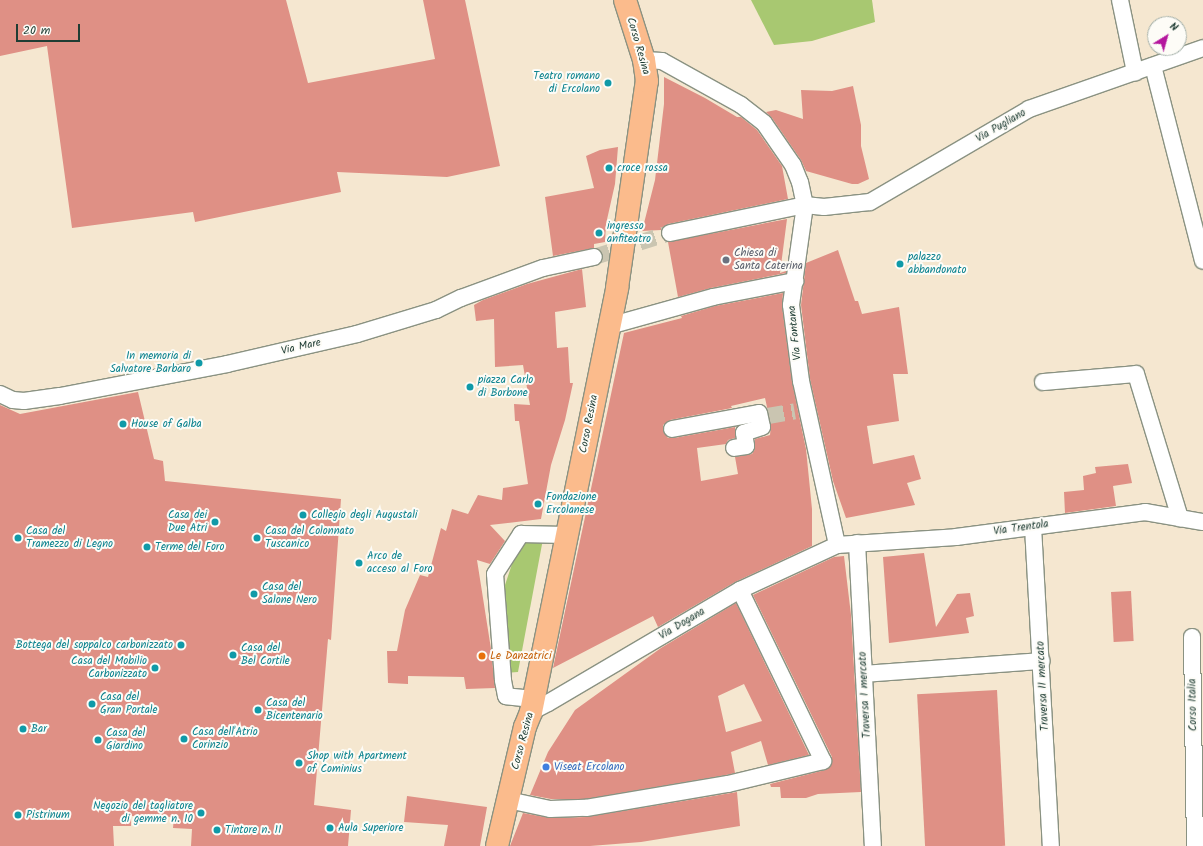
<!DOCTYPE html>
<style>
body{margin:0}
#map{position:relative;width:1203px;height:846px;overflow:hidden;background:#f5e7d0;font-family:Kalam,sans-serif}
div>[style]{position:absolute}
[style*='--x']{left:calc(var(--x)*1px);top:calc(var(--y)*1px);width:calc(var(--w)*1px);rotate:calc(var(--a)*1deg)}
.green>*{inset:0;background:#a8c871}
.building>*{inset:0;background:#df9085;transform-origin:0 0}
.street-tunnel>*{height:16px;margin-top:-8px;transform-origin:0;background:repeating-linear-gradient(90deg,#cac5b1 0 16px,transparent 0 24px)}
.roads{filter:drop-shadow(1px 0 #8a9282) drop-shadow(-1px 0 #8a9282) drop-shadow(0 1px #8a9282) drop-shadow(0 -1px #8a9282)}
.street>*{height:16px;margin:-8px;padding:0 8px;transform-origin:8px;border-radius:8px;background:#fff}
.primary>*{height:22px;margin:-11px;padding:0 11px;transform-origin:11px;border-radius:11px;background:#fbbb8c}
.dots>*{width:11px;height:11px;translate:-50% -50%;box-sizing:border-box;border:2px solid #fdfcf7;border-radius:50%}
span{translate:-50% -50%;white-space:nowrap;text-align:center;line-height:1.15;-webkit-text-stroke:4px #fdfcf7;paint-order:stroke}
.street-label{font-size:11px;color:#1f3d34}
.culture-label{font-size:11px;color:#0d838f}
.right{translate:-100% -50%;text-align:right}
.left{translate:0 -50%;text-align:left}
.worship-label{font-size:11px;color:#5b616d}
.food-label{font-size:11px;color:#c56008}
.shop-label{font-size:11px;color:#366cbe}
.north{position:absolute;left:1147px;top:16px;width:40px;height:40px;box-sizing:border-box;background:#fdfcf7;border:1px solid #a4b0a9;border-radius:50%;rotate:37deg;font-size:11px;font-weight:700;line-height:16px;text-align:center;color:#1f3d34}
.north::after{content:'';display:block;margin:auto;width:14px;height:18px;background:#b5179e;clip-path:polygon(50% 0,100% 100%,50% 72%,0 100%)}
.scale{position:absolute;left:16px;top:24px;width:64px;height:18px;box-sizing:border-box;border:2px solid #1f3d34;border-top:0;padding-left:5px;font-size:12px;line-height:14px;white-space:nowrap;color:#1f3d34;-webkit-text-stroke:3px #fdfcf7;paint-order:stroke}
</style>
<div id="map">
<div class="green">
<div style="clip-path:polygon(751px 0,872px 0,875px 22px,812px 41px,774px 45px)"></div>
<div style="clip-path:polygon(526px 535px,543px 539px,518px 672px,504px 673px,502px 594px,513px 561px)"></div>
</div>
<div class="building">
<div style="clip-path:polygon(0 0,286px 0,308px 83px,435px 59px,423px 0,465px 0,500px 166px,447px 177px,337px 172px,341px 192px,195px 222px,193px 212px,72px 228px,47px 46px,0 56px)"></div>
<div style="clip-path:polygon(664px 77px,705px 98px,737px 117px,741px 117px,757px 130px,782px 166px,788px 199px,668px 224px,661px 230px,642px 231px,655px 180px,664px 104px)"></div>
<div style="clip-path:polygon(853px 86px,861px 125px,861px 146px,869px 179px,858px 184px,852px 184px,806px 171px,801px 160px,772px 118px,766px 112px,776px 110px,803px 119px,801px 90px,832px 91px)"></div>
<div style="clip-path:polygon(618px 147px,615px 184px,606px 224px,605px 242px,594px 244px,594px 248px,553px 256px,545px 197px,594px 188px,586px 156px,600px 150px)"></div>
<div style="clip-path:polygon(787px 219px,780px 273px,786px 271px,786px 273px,711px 288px,678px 297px,668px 242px)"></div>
<div style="clip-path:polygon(838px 250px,855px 301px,858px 301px,862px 314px,899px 307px,908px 374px,893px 374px,899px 421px,867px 426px,873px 464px,914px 455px,921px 479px,907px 483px,915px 505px,846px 518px,833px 481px,810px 379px,801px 305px,806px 263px)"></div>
<div style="clip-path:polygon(582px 269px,586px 307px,555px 312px,557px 348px,568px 347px,570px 383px,573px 383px,565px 420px,551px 465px,541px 519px,490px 525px,505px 541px,490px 564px,477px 560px,491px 649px,495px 688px,466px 689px,464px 677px,408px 676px,408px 684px,388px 683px,387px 651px,397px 651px,405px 610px,420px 575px,428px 577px,441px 528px,446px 531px,452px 509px,468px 514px,478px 495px,502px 500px,503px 488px,528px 484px,519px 421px,515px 421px,514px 404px,530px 405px,523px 365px,495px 367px,494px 319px,476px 321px,474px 305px,483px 300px,527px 284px)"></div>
<div style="clip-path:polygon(evenodd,783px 293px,782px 306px,792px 382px,806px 449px,812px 509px,812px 546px,735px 582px,658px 627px,653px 616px,553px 668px,624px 333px,682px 318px,681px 316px,715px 306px,783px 293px,765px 398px,771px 425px,770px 435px,755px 439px,755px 449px,752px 454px,735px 457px,738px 474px,701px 481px,697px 448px,726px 444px,728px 440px,735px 438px,735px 427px,674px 438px,668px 438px,663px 431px,663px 425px,670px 420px,732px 408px,731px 406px,765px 398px)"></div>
<div style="clip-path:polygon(138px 392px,154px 459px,163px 461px,165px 481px,341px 499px,331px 640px,328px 639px,314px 805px,351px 810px,348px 846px,191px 846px,192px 829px,173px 828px,174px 817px,131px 816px,131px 826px,113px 826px,114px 846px,0 846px,0 405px,20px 414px)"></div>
<div style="clip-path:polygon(1128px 464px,1132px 483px,1113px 486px,1116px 506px,1065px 513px,1064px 492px,1084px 490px,1083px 476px,1096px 473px,1095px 467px)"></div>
<div style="clip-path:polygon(924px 553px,936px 627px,957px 594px,970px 593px,974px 616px,966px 618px,969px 633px,889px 643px,883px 557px)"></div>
<div style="clip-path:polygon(844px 556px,851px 615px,861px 792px,818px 794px,806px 798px,781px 798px,780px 787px,771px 787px,770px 784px,825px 770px,830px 767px,832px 762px,832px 757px,753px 595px,834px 557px)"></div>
<div style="left:1131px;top:591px;width:50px;height:20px;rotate:87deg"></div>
<div style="clip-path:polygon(evenodd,736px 603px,809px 755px,768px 765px,761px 741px,731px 752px,735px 773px,726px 775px,585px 799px,551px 799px,530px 795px,548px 752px,575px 710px,661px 648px,736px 603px,744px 684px,762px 721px,726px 732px,718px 696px,744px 684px)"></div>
<div style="left:997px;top:690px;width:156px;height:80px;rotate:87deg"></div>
<div style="clip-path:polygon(737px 792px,740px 826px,641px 842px,590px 846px,510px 846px,523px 813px,550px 818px,587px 817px)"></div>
<div style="clip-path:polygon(407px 796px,487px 807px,480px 846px,444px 846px,448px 825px,404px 822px)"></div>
</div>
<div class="street-tunnel">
<div style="--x:594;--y:257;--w:80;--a:-17.5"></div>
<div style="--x:768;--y:416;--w:27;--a:-10"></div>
</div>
<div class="roads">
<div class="street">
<div style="--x:1120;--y:0;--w:74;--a:78.2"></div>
<div style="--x:644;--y:60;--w:18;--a:3"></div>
<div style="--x:662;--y:61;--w:90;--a:29.1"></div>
<div style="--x:741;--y:105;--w:29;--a:38"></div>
<div style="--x:764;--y:123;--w:51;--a:55.4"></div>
<div style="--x:793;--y:165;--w:18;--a:68"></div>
<div style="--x:800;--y:182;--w:24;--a:78"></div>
<div style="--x:805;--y:205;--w:101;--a:98"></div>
<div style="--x:791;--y:305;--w:77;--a:82.5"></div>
<div style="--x:801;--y:381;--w:168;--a:77.6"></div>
<div style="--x:1153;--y:66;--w:201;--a:75.6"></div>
<div style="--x:670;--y:233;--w:138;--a:-11.7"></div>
<div style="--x:805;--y:205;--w:19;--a:6"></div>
<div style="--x:824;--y:207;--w:46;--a:-6.2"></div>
<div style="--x:870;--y:202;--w:184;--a:-30.3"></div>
<div style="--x:1029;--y:109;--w:184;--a:-19.3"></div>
<div style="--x:609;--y:326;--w:108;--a:-15.6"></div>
<div style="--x:713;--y:297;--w:84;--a:-11"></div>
<div style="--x:1043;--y:382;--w:93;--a:-4.9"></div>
<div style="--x:1136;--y:374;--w:151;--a:73"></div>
<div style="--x:0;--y:394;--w:14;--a:25"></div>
<div style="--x:13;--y:400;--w:11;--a:5"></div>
<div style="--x:24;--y:401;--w:36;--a:-8"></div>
<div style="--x:60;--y:396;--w:170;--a:-10.8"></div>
<div style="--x:227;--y:364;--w:133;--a:-13"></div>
<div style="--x:357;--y:334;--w:83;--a:-16.9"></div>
<div style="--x:436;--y:310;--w:28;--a:-26"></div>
<div style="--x:461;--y:298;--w:87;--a:-20.1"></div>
<div style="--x:543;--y:268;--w:52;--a:-12.2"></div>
<div style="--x:672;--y:429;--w:88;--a:-10.4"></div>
<div style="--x:759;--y:413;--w:14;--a:78"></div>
<div style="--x:762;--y:427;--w:19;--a:162"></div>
<div style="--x:744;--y:433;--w:13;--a:81"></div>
<div style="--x:746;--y:446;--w:12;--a:171"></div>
<div style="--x:1033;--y:527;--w:320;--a:86.8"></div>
<div style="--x:857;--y:543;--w:303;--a:87"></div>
<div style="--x:1192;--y:637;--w:209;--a:89.2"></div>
<div style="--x:864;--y:674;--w:178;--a:-4.2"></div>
<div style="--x:533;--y:699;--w:27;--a:-174"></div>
<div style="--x:506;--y:696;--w:16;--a:-101"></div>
<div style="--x:503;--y:680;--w:106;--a:-94.3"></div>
<div style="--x:495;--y:574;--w:48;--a:-57"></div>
<div style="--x:521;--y:534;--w:45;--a:1.3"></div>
<div style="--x:531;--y:712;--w:19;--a:-28"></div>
<div style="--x:548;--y:703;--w:223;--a:-30.5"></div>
<div style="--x:740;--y:590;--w:107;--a:-24.9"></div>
<div style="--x:837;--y:545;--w:119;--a:-3.8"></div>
<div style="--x:956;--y:537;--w:191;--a:-7.5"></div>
<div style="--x:1145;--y:512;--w:59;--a:9.8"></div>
<div style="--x:508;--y:800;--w:43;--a:12.1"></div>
<div style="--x:550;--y:809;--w:36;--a:-2"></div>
<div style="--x:586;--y:808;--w:144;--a:-9.6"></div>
<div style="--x:728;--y:784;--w:98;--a:-13.6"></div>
<div style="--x:823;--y:761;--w:190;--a:-115.9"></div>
</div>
<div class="primary">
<div style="--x:497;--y:846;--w:122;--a:-76.8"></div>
<div style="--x:525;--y:727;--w:16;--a:-68"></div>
<div style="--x:531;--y:712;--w:433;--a:-78.5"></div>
<div style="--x:617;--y:288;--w:209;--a:-81.8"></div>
<div style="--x:647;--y:81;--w:21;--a:-98"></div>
<div style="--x:644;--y:60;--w:63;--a:-107.6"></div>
</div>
</div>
<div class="dots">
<div style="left:608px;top:83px;background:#0f9aa8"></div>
<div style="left:609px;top:168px;background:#0f9aa8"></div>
<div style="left:599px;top:233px;background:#0f9aa8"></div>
<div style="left:726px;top:260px;background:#6b7280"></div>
<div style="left:900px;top:264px;background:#0f9aa8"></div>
<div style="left:199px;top:363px;background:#0f9aa8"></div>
<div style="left:470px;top:387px;background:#0f9aa8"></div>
<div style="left:123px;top:424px;background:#0f9aa8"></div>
<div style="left:538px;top:504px;background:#0f9aa8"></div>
<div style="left:303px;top:515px;background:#0f9aa8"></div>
<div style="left:215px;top:522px;background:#0f9aa8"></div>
<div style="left:18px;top:538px;background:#0f9aa8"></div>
<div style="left:257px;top:538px;background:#0f9aa8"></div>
<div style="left:147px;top:547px;background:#0f9aa8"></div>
<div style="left:359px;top:563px;background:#0f9aa8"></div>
<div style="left:254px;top:594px;background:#0f9aa8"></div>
<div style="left:181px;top:645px;background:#0f9aa8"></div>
<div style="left:233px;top:655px;background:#0f9aa8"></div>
<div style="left:482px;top:656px;background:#e8710a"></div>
<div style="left:155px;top:668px;background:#0f9aa8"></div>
<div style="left:92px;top:704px;background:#0f9aa8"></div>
<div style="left:258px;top:710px;background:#0f9aa8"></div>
<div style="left:23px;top:729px;background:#0f9aa8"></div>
<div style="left:184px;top:739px;background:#0f9aa8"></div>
<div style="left:98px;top:740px;background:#0f9aa8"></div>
<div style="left:299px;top:763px;background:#0f9aa8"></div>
<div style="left:546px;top:767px;background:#3f7fe0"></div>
<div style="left:201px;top:813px;background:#0f9aa8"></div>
<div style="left:18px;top:815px;background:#0f9aa8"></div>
<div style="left:330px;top:828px;background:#0f9aa8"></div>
<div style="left:217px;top:830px;background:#0f9aa8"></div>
</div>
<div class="street-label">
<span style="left:638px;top:46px;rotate:74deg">Corso Resina</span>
<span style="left:1001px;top:126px;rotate:-30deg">Via Pugliano</span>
<span style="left:795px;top:333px;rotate:-96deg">Via Fontana</span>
<span style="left:301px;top:347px;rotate:-13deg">Via Mare</span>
<span style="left:589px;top:424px;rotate:-79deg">Corso Resina</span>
<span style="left:1021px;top:528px;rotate:-8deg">Via Trentola</span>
<span style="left:682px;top:624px;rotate:-31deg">Via Dogana</span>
<span style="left:1043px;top:686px;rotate:-93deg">Traversa II mercato</span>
<span style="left:865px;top:695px;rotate:-93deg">Traversa I mercato</span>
<span style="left:1193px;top:705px;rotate:-91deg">Corso Italia</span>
<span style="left:523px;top:741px;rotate:-75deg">Corso Resina</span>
</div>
<div class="culture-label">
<span class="right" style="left:600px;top:83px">Teatro romano<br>di Ercolano</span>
<span class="left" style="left:617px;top:168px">croce rossa</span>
<span class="left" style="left:607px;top:233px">ingresso<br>anfiteatro</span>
<span class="left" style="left:908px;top:264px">palazzo<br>abbandonato</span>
<span class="right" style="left:191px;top:363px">In memoria di<br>Salvatore Barbaro</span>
<span class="left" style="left:478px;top:387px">piazza Carlo<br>di Borbone</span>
<span class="left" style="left:131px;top:424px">House of Galba</span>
<span class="left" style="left:546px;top:504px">Fondazione<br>Ercolanese</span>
<span class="left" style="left:311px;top:515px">Collegio degli Augustali</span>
<span class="right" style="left:207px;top:522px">Casa dei<br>Due Atri</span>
<span class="left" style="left:26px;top:538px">Casa del<br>Tramezzo di Legno</span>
<span class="left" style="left:265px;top:538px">Casa del Colonnato<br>Tuscanico</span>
<span class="left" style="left:155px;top:547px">Terme del Foro</span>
<span class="left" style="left:367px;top:563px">Arco de<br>acceso al Foro</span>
<span class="left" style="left:262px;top:594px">Casa del<br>Salone Nero</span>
<span class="right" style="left:173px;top:645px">Bottega del soppalco carbonizzato</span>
<span class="left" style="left:241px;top:655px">Casa del<br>Bel Cortile</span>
<span class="right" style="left:147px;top:668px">Casa del Mobilio<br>Carbonizzato</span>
<span class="left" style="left:100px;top:704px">Casa del<br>Gran Portale</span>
<span class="left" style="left:266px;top:710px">Casa del<br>Bicentenario</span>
<span class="left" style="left:31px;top:729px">Bar</span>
<span class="left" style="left:192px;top:739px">Casa dell'Atrio<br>Corinzio</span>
<span class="left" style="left:106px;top:740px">Casa del<br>Giardino</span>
<span class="left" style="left:307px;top:763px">Shop with Apartment<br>of Cominius</span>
<span class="right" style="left:193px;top:813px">Negozio del tagliatore<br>di gemme n. 10</span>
<span class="left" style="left:26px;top:815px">Pistrinum</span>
<span class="left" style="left:338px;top:828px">Aula Superiore</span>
<span class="left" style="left:225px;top:830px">Tintore n. 11</span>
</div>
<div class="worship-label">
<span class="left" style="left:734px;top:260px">Chiesa di<br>Santa Caterina</span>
</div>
<div class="food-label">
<span class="left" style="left:490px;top:656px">Le Danzatrici</span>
</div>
<div class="shop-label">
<span class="left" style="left:554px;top:767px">Viseat Ercolano</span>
</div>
<div class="north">N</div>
<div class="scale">20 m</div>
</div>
